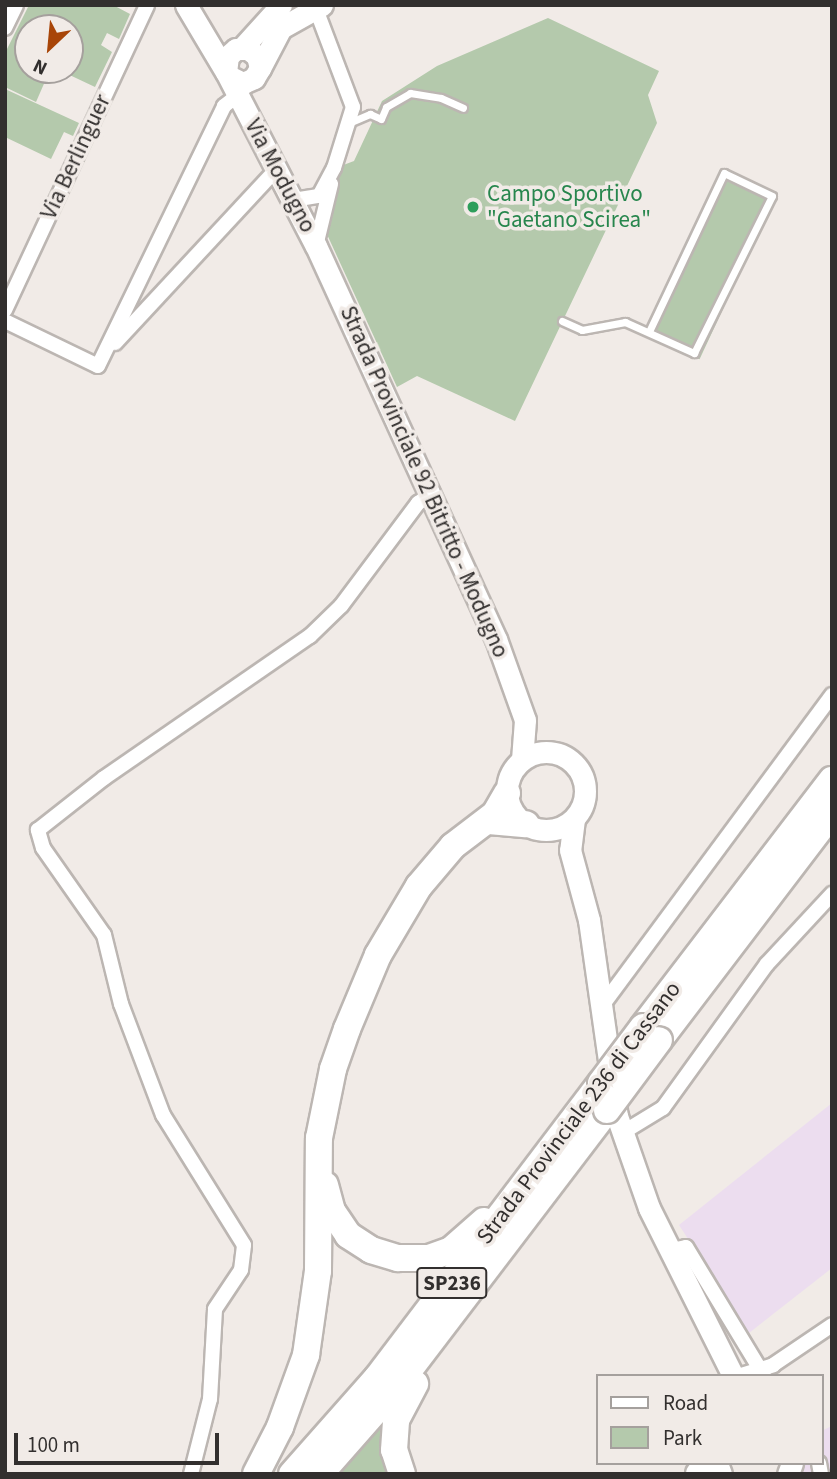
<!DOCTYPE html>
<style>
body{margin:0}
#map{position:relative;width:837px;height:1479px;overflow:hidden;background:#f1ebe7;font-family:"Source Sans 3",sans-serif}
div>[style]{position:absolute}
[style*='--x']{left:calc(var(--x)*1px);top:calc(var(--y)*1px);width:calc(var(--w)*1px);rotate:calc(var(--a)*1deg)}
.industrial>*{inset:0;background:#ecddef}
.green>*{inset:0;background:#b4c9ac;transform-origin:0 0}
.roads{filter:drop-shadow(2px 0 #bcb6b2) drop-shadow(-2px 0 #bcb6b2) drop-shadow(0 2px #bcb6b2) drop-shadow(0 -2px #bcb6b2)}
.lane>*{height:7px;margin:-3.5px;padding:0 3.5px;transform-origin:3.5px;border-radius:3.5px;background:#fff}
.street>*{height:14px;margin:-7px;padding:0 7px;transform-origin:7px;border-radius:7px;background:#fff}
.secondary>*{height:21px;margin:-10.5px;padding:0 10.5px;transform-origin:10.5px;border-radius:10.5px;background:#fff}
.secondary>.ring{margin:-10.5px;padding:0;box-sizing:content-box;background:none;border:21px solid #fff;border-radius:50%}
.highway>*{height:26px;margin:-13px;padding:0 13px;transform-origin:13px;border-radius:13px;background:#fff}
.bridges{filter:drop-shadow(2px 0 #bcb6b2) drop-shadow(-2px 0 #bcb6b2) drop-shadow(0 2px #bcb6b2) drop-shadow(0 -2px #bcb6b2)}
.highway-bridge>*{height:26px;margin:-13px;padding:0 13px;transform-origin:13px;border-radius:13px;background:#fff}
.dots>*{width:19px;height:19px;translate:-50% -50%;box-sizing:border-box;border:4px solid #f1ebe7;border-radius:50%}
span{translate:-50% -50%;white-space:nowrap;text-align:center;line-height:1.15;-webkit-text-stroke:7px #f1ebe7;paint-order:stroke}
.shield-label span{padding:2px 5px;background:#f1ebe7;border:2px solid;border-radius:5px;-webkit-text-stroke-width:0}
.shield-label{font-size:21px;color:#322f2e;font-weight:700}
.street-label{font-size:23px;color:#322f2e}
.leisure-label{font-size:23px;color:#27864d}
.left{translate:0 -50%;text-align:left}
.frame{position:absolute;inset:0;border:7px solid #322f2e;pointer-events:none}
.legend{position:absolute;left:596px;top:1374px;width:228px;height:91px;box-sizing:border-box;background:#f1ebe7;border:2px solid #a5a09d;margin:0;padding:9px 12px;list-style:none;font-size:21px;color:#322f2e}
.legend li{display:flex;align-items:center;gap:14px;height:35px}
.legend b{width:35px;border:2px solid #a5a09d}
.north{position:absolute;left:14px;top:14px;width:70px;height:70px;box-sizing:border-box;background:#f1ebe7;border:2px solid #a5a09d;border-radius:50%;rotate:206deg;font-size:19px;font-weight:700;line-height:28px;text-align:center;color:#322f2e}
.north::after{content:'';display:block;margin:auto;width:24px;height:32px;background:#a84508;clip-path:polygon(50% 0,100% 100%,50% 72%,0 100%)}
.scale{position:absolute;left:14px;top:1433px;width:205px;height:32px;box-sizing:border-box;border:4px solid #322f2e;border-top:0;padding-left:9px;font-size:21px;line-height:24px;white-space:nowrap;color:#322f2e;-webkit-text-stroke:5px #f1ebe7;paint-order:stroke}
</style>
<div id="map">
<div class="industrial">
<div style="clip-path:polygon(832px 1103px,832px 1268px,749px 1333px,679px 1225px)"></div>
<div style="clip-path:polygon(832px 1426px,832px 1474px,802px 1474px,803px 1463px,821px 1463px,821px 1431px)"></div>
</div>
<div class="green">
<div style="clip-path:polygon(29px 5px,113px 5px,130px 14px,119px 39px,107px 33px,101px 45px,112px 52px,95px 87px,59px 70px,70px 70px,70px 28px,28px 28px,28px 70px,50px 70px,36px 102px,5px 87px,5px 53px)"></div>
<div style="clip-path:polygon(548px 18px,659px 71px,648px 95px,657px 123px,515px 421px,417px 376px,397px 387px,325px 230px,338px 167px,354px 161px,382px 101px,437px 66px)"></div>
<div style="clip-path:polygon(5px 89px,79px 123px,73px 136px,64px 132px,51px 159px,5px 137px)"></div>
<div style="left:725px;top:177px;width:54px;height:176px;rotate:25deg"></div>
<div style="clip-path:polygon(382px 1419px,398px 1474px,333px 1474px)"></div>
</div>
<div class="roads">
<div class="lane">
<div style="--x:351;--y:122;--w:21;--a:-23"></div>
<div style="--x:370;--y:114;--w:12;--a:24"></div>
<div style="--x:381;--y:119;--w:13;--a:-67"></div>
<div style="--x:386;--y:107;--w:28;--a:-30"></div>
<div style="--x:410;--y:93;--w:31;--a:9"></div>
<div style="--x:441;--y:98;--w:24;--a:24"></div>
<div style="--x:562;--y:321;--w:22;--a:24"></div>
<div style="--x:582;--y:330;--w:44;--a:-10.5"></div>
<div style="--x:625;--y:322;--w:76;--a:24.2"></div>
<div style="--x:694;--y:353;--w:175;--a:-63.6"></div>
<div style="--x:772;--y:196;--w:53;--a:-154.4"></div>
<div style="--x:724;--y:173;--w:176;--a:115.3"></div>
</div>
<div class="street">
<div style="--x:5;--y:28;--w:25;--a:-64"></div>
<div style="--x:293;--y:200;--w:26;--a:-9"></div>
<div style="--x:319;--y:196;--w:32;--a:-62"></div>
<div style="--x:334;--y:168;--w:64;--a:-72.7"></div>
<div style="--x:353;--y:107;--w:105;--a:-110.7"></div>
<div style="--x:316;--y:246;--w:64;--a:-76.4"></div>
<div style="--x:5;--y:310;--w:336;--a:-65"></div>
<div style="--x:5;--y:321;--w:103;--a:25.8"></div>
<div style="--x:98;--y:366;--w:289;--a:-64.1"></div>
<div style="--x:224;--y:106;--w:16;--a:-38"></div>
<div style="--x:115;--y:343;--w:236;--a:-47.1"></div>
<div style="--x:602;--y:1006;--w:387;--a:-53.5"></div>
<div style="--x:622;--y:1133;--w:48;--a:-31.4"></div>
<div style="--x:663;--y:1108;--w:178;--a:-54.2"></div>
<div style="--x:767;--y:964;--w:96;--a:-47.1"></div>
<div style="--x:671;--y:1250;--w:15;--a:-11"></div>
<div style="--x:686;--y:1247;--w:151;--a:58.8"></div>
<div style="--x:738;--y:1376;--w:37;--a:-17"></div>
<div style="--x:773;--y:1365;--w:71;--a:-34.1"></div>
<div style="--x:819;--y:1463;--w:11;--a:80"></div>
<div style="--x:191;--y:1474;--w:77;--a:-75.8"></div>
<div style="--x:210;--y:1399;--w:90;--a:-86.8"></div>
<div style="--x:215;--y:1309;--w:47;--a:-56.3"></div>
<div style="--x:241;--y:1270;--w:25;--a:-83"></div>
<div style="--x:244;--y:1245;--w:153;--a:-121.9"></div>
<div style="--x:163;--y:1115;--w:119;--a:-110.7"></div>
<div style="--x:121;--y:1004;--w:71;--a:-103.8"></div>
<div style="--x:104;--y:935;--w:106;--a:-125"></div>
<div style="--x:43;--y:848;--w:19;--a:-106"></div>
<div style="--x:38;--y:830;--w:84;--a:-38.2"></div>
<div style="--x:104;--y:778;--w:250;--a:-34.6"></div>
<div style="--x:310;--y:636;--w:43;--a:-44.1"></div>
<div style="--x:341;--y:606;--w:129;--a:-53.2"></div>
<div style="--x:418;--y:503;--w:18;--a:-34"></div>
</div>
<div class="secondary">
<div style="--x:186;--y:5;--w:78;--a:59.2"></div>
<div style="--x:242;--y:48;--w:58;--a:-47.8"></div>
<div style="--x:260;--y:68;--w:45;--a:-62.3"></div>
<div style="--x:281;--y:28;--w:47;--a:-29.3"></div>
<div style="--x:229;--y:76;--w:16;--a:27"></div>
<div style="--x:243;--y:83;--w:12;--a:-24"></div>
<div style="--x:254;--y:78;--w:12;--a:-59"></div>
<div style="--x:260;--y:68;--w:12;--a:-104"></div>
<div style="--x:257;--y:56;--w:11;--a:-142"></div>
<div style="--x:248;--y:49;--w:12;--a:180"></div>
<div style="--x:236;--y:49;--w:11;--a:139"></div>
<div style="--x:228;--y:56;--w:16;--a:97"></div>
<div style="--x:226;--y:72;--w:196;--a:62.7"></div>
<div style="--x:316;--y:246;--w:432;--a:65.4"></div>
<div style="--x:496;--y:639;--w:86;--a:70.3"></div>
<div style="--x:525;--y:720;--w:40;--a:94.3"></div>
<div class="ring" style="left:507px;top:752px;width:57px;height:57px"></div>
<div style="--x:574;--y:819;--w:31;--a:97"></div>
<div style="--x:570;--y:850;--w:73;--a:74.8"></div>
<div style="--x:589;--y:920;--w:198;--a:81.9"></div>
<div style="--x:617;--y:1116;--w:97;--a:70.8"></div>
<div style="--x:649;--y:1208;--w:188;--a:63.4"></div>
<div style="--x:717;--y:1463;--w:12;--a:70"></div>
<div style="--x:788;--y:1474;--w:12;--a:-70"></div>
</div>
<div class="highway">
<div style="--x:489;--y:821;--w:37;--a:5"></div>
<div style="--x:643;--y:1027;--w:311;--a:-52.6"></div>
<div style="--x:659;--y:1040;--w:285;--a:-52.7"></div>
<div style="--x:325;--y:1185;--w:27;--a:75"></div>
<div style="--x:332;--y:1211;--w:29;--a:56"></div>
<div style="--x:348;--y:1235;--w:27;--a:33"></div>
<div style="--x:371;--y:1250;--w:28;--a:17"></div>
<div style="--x:398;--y:1258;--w:31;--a:0"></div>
<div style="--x:429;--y:1258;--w:23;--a:-20"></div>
<div style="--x:451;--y:1250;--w:44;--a:-41.3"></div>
<div style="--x:256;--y:1474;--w:53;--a:-62.9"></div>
<div style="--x:280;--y:1427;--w:77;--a:-70.1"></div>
<div style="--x:306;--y:1355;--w:85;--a:-81.9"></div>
<div style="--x:318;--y:1271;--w:133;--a:-89.6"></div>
<div style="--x:319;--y:1138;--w:70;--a:-78.5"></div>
<div style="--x:333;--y:1069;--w:42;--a:-70.7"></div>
<div style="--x:347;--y:1029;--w:80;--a:-67.3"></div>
<div style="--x:378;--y:955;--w:80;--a:-59.3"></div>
<div style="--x:419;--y:886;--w:52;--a:-49.6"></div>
<div style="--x:453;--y:846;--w:53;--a:-37.3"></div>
<div style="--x:495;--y:814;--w:24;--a:-60"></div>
<div style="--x:292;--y:1474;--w:128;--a:-48.5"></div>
<div style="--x:377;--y:1378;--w:370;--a:-52.8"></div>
<div style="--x:320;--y:1474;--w:111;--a:-48.7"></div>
<div style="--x:393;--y:1391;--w:353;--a:-52.7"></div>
<div style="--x:402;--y:1474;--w:25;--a:-108"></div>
<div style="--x:394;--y:1450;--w:30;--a:-86"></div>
<div style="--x:396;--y:1420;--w:41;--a:-62.2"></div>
<div style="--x:699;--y:1474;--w:14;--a:-51"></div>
</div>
</div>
<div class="bridges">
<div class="highway-bridge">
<div style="--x:601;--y:1083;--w:70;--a:-53.1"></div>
<div style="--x:607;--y:1110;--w:87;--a:-53.4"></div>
</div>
</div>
<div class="dots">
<div style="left:473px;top:207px;background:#2e9e5b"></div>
</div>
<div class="shield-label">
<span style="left:452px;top:1283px">SP236</span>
</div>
<div class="street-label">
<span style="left:76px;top:157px;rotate:-65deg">Via Berlinguer</span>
<span style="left:280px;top:176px;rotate:62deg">Via Modugno</span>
<span style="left:424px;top:482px;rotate:66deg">Strada Provinciale 92 Bitritto - Modugno</span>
<span style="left:579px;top:1113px;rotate:-53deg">Strada Provinciale 236 di Cassano</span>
</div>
<div class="leisure-label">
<span class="left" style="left:487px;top:207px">Campo Sportivo<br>"Gaetano Scirea"</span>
</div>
<div class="frame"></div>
<ul class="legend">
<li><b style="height:9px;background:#fff"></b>Road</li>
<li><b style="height:19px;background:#b4c9ac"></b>Park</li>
</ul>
<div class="north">N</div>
<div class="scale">100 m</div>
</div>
